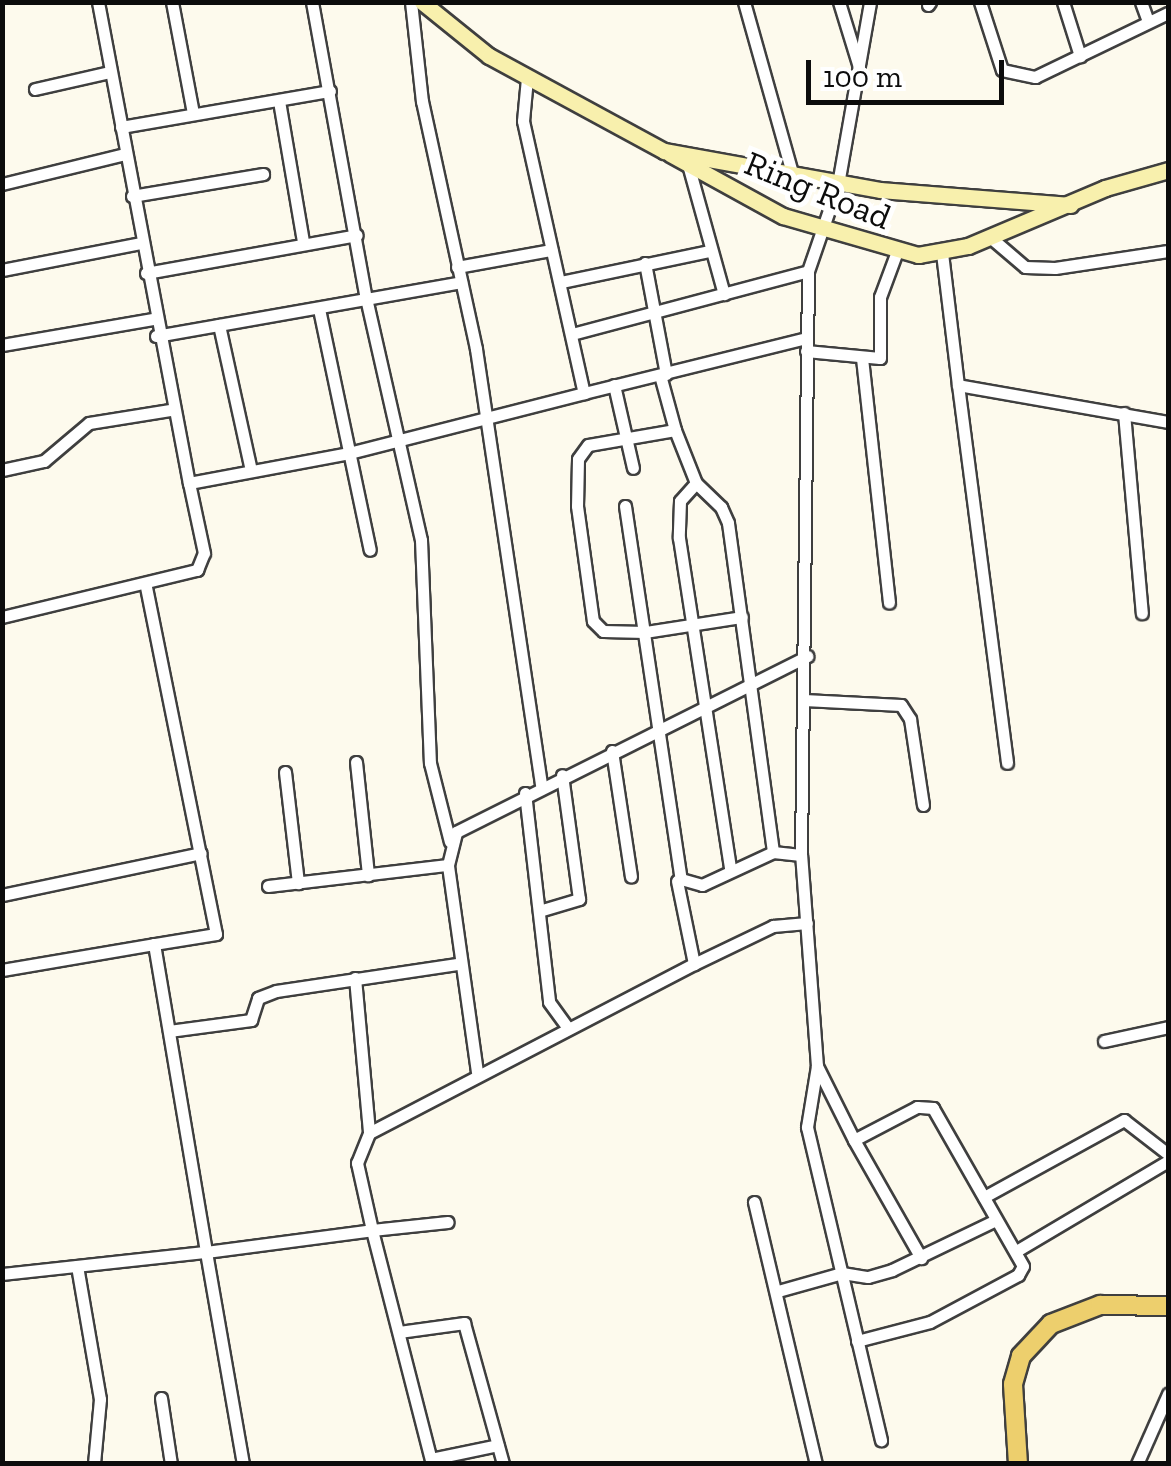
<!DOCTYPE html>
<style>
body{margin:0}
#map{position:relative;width:1171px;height:1466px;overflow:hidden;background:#fdfaed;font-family:"Zilla Slab",serif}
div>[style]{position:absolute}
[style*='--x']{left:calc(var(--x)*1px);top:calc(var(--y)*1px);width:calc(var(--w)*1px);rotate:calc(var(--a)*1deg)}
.roads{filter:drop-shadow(2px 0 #3f3f3f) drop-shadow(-2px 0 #3f3f3f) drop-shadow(0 2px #3f3f3f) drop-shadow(0 -2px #3f3f3f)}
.street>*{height:11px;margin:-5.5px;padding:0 5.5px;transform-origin:5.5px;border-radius:5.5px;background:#fff}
.secondary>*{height:15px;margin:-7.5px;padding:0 7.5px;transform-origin:7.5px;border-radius:7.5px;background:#f8f0ad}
.primary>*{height:18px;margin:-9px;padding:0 9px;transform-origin:9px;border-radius:9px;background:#edcf6d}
span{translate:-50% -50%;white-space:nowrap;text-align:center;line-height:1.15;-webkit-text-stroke:10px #fff;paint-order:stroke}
.street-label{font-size:35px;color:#0c0c0c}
.frame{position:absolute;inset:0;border:5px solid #0c0c0c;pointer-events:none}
.scale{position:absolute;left:806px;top:60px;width:198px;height:45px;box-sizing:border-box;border:5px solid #0c0c0c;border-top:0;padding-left:12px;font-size:30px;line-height:35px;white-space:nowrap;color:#0c0c0c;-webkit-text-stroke:8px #fff;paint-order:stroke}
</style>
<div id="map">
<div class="roads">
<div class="street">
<div style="--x:98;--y:2;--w:490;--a:79.3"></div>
<div style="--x:189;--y:483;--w:163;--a:-10.6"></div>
<div style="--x:349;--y:453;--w:243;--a:-14.3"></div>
<div style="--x:172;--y:2;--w:113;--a:79.3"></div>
<div style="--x:312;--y:2;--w:301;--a:79.7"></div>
<div style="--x:366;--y:298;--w:248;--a:77.2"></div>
<div style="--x:421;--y:540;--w:223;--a:87.7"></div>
<div style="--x:430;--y:763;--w:81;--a:75.8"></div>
<div style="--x:411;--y:2;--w:100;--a:83.7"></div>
<div style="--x:422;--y:101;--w:254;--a:77.7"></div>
<div style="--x:476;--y:349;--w:441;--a:81.5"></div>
<div style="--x:744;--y:2;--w:181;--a:74.3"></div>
<div style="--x:839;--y:2;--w:68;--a:72.9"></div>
<div style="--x:980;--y:2;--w:71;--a:72.1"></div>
<div style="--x:1002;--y:70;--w:34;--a:12"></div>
<div style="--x:1035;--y:77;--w:148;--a:-25.7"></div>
<div style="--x:1063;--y:2;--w:57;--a:72.5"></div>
<div style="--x:1141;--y:2;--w:20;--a:70"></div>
<div style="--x:928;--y:5;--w:4;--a:-56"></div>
<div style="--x:527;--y:78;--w:43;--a:95.3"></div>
<div style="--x:523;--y:121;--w:279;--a:77.4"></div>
<div style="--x:584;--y:393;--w:229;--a:-13.9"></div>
<div style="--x:35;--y:89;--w:76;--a:-12.9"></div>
<div style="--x:279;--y:101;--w:143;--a:80.3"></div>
<div style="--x:121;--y:127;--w:212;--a:-9.8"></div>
<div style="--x:689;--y:168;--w:131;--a:74.5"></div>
<div style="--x:2;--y:184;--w:127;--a:-13.7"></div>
<div style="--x:132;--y:196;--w:133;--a:-9.5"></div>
<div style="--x:990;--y:237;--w:46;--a:40.6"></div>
<div style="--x:1025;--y:267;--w:30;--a:2"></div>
<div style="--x:1055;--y:268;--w:114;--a:-8.6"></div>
<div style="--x:942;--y:253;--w:133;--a:83.1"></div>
<div style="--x:958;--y:385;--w:213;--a:10"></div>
<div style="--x:645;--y:263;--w:113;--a:79.3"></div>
<div style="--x:457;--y:267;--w:96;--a:-10.3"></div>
<div style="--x:2;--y:270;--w:142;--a:-11"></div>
<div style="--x:146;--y:273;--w:214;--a:-10.2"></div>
<div style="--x:561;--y:282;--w:152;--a:-11.8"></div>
<div style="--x:319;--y:309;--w:246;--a:78.1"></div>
<div style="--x:219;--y:325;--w:149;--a:77.6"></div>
<div style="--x:572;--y:334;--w:244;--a:-14.9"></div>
<div style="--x:156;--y:336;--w:310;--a:-10"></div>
<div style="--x:2;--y:345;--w:153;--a:-9.8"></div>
<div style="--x:806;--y:351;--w:74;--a:5.4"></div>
<div style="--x:880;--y:358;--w:61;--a:-90"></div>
<div style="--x:880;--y:297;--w:46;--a:-69.6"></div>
<div style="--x:862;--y:358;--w:246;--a:83.7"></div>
<div style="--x:660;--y:375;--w:57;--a:74.7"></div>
<div style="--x:675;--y:430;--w:88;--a:170.2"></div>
<div style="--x:588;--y:445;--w:17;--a:126"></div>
<div style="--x:578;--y:459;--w:47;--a:91.2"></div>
<div style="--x:577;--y:506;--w:116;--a:82.1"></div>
<div style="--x:593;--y:621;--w:14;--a:45"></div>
<div style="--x:603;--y:631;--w:42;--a:1.4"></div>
<div style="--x:645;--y:632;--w:98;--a:-8.8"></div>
<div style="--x:614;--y:385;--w:85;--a:77.1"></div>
<div style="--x:958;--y:385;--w:381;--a:82.6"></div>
<div style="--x:1124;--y:413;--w:201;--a:84.9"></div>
<div style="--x:675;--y:430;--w:57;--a:68.4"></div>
<div style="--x:696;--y:483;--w:35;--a:44"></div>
<div style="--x:721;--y:507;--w:17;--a:66"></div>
<div style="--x:728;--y:523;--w:332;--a:82.2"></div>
<div style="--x:2;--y:470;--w:43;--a:-12.1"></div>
<div style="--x:44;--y:461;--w:59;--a:-40.2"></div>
<div style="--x:89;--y:423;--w:82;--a:-9.1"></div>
<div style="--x:696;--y:483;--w:24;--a:132"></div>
<div style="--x:680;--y:501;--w:37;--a:92"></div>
<div style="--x:679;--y:538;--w:335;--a:81.2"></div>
<div style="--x:625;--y:506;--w:377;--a:81.5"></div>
<div style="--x:681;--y:879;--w:22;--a:16"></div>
<div style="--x:702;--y:885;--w:78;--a:-24.9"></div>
<div style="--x:773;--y:852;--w:28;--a:6"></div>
<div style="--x:146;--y:587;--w:354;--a:78.6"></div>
<div style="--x:216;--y:934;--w:63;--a:170.8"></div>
<div style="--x:154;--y:944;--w:312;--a:80.4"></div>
<div style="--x:206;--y:1252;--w:167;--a:-7.5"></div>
<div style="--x:372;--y:1230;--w:69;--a:-102.6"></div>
<div style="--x:357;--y:1163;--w:32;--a:-68"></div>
<div style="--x:369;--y:1133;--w:366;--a:-27.5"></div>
<div style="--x:694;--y:964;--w:88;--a:-25.7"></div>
<div style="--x:773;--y:926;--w:34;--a:-5"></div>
<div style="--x:2;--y:617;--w:201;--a:-13.6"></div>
<div style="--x:197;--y:570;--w:18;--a:-68"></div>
<div style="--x:204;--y:553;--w:72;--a:-102.1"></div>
<div style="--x:804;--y:700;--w:97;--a:3"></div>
<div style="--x:901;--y:705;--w:17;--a:57"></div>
<div style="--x:910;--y:719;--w:87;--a:81.4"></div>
<div style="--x:612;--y:751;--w:127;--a:81.4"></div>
<div style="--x:356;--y:762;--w:114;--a:83.9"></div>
<div style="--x:285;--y:772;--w:112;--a:83.3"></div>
<div style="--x:525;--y:793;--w:210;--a:83.4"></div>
<div style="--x:549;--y:1002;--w:32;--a:54"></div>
<div style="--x:677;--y:881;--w:85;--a:78.4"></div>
<div style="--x:268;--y:886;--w:181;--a:-6.7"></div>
<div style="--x:2;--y:895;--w:203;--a:-11.9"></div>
<div style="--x:539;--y:911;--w:42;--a:-16.7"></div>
<div style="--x:579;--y:899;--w:125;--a:-97.8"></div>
<div style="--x:2;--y:970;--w:154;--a:-9.7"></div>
<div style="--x:355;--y:978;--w:156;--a:84.8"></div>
<div style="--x:169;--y:1031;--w:83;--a:-7.6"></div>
<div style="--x:251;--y:1020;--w:23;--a:-72"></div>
<div style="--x:258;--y:998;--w:19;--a:-21"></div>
<div style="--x:276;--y:991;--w:183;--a:-8.5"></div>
<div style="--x:1104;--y:1041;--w:66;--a:-12.3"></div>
<div style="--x:817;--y:1066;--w:62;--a:99.3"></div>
<div style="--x:807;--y:1127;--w:322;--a:76.7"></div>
<div style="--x:477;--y:1072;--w:209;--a:-98"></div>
<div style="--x:448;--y:865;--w:34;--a:-76"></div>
<div style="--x:456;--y:832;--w:393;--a:-26.6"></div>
<div style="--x:854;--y:1140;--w:136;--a:60.4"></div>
<div style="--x:984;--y:1197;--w:160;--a:-28.8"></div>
<div style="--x:1124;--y:1120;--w:56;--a:37.7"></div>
<div style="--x:754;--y:1202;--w:269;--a:76.7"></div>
<div style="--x:1018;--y:1250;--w:174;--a:-30.7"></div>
<div style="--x:77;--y:1266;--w:135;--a:80.2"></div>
<div style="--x:100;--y:1399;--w:65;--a:95.3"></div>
<div style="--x:2;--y:1274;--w:205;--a:-6.2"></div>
<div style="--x:206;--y:1252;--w:215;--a:80.1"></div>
<div style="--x:778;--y:1291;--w:66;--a:-15.7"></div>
<div style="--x:842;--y:1273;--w:26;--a:9"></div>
<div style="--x:868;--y:1277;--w:25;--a:-16"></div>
<div style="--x:892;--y:1270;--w:115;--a:-25.7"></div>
<div style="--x:399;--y:1332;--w:66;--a:-7.9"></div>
<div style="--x:464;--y:1323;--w:146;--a:74.5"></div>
<div style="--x:857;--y:1341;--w:75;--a:-14.6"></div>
<div style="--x:930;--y:1322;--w:100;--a:-28.1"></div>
<div style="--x:1018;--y:1275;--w:10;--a:-61"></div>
<div style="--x:1023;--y:1266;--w:182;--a:-119.7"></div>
<div style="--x:933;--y:1108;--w:16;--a:-176"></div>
<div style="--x:917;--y:1107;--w:71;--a:152.4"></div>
<div style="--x:854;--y:1140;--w:83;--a:-116.6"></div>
<div style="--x:817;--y:1066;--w:212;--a:-94.3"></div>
<div style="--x:801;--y:855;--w:584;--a:-89.31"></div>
<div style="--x:808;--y:271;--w:92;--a:-71"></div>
<div style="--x:838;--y:184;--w:185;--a:-80"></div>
<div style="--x:161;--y:1398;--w:67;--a:81.4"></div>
<div style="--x:431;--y:1459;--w:68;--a:-11.8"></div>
<div style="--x:432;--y:1464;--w:242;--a:-104.4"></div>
<div style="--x:372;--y:1230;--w:76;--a:-6"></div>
<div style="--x:1137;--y:1464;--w:77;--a:-66.1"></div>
</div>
<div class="secondary">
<div style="--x:422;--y:2;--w:86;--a:38.9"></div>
<div style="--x:489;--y:56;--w:199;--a:28.5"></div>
<div style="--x:664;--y:151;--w:219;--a:10.2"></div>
<div style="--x:880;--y:190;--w:191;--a:4.5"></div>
<div style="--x:670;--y:154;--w:129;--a:28.8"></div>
<div style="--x:783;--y:216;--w:141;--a:16.1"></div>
<div style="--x:918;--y:255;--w:51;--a:-10.2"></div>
<div style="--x:968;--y:246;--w:149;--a:-22.9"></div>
<div style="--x:1105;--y:188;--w:66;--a:-15.9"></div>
</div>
<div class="primary">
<div style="--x:1018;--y:1464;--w:80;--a:-93.6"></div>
<div style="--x:1013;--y:1384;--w:29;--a:-74"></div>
<div style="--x:1021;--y:1356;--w:44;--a:-46.8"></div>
<div style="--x:1051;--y:1324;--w:53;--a:-21.2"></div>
<div style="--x:1100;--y:1305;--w:68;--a:0.8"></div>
</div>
</div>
<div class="street-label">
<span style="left:818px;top:190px;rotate:22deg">Ring Road</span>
</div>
<div class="frame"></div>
<div class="scale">100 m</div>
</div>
